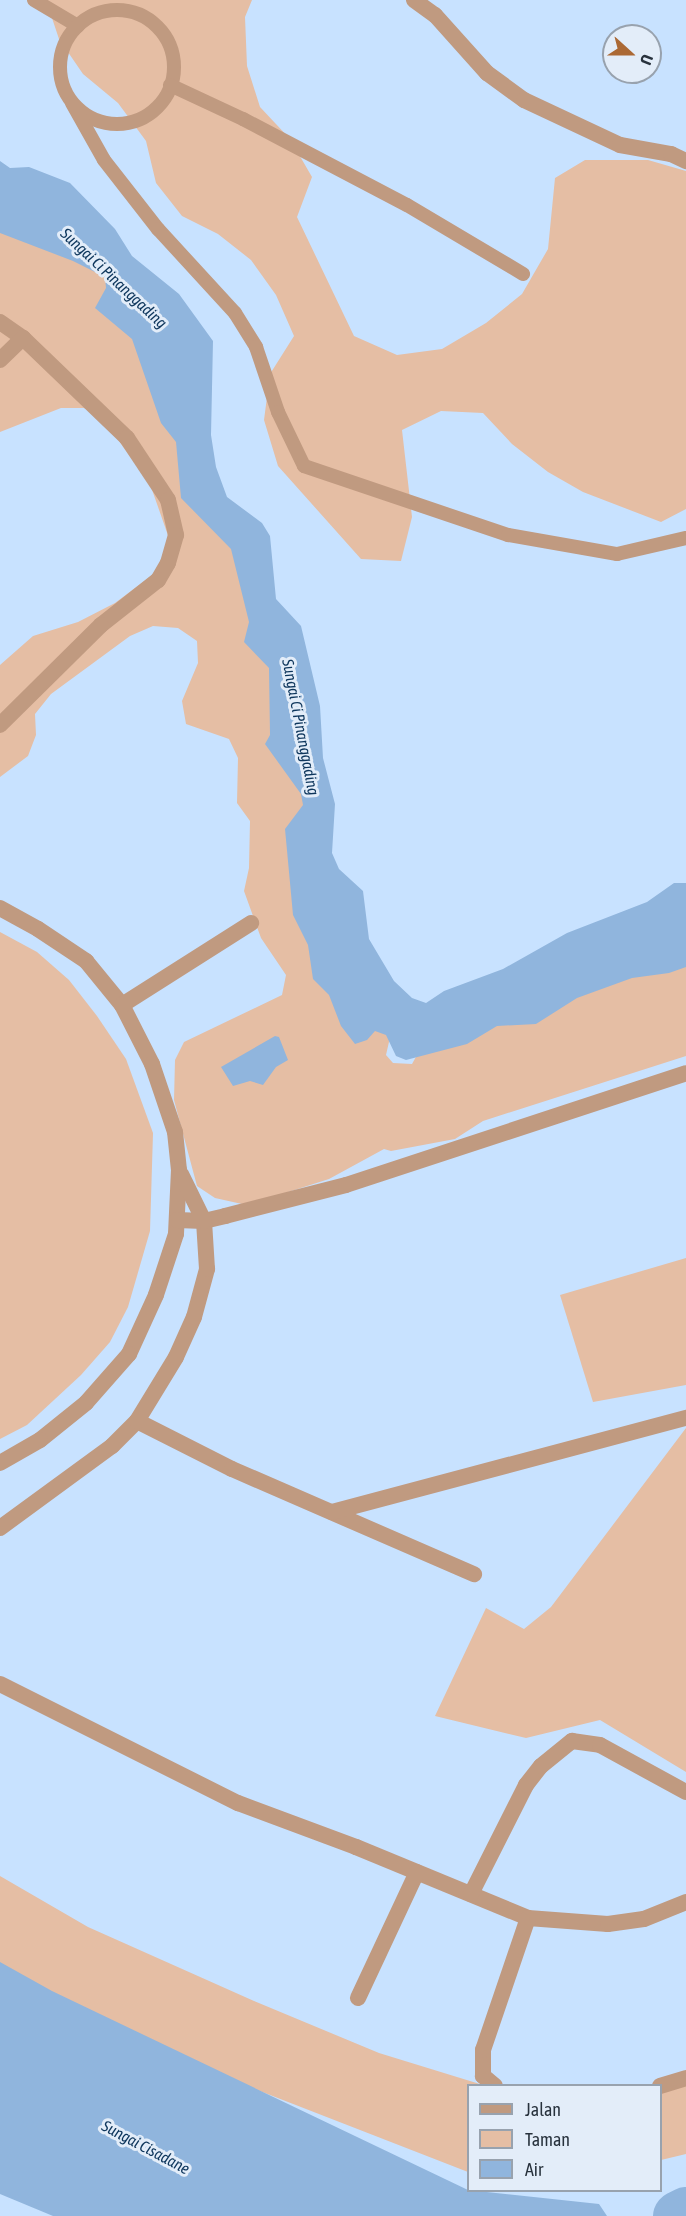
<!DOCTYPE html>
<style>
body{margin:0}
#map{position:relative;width:686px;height:2216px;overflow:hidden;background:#c8e2ff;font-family:"Asap Condensed",sans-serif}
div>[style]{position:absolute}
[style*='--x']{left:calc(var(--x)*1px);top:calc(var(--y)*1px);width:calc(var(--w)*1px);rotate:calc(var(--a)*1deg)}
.green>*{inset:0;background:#e5bea4}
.water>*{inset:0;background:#90b5dd}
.river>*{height:51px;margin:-25.5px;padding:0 25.5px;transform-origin:25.5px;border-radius:25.5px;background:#90b5dd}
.service>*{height:14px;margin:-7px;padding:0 7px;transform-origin:7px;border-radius:7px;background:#c09a80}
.service>.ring{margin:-7px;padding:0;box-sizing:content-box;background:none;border:14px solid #c09a80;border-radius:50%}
.minor>*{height:16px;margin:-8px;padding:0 8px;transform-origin:8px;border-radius:8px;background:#c09a80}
span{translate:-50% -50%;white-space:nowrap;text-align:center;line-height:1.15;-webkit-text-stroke:6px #e3edf9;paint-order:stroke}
.water-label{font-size:16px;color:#0e365c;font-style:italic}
.legend{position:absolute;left:467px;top:2084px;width:195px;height:108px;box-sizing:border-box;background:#e3edf9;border:2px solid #98a2ae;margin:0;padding:8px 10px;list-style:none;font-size:18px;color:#28323d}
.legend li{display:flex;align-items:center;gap:12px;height:30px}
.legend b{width:30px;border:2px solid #98a2ae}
.north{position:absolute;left:602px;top:24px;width:60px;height:60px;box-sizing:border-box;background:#e3edf9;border:2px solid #98a2ae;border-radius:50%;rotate:111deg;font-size:16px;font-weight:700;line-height:24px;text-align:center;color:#28323d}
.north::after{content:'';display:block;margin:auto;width:21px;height:27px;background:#ab6935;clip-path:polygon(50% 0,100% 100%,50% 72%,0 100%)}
</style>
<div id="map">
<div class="green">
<div style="clip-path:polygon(46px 0,252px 0,245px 17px,247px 66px,260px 107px,290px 139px,312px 177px,297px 217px,354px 336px,397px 355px,442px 349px,486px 323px,522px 294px,548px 249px,555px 178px,585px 160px,648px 160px,686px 171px,686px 509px,661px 522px,583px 492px,548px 472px,512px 444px,483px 413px,441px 411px,402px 430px,412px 517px,401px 561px,361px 559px,278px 466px,264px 420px,270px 374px,294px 336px,276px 295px,251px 260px,218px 234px,182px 216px,156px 183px,146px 141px,118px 103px,83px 74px,59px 39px)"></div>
<div style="clip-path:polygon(0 222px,106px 266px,122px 311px,231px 530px,312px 801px,366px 1022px,391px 1033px,386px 1055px,393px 1063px,412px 1064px,417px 1055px,582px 984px,686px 954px,686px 1056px,483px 1121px,455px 1139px,391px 1151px,384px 1149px,329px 1179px,282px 1194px,242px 1204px,215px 1198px,197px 1186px,174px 1100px,175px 1060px,184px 1042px,282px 995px,286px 975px,261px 938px,244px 891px,249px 868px,250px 821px,237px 803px,238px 758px,229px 739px,186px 724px,182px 701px,198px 663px,197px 641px,178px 628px,153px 626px,130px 636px,51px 694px,35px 714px,36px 735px,28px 756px,0 777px,0 665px,33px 636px,78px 622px,115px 603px,167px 564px,171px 544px,150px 484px,103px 419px,84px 408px,61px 408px,0 432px)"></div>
<div style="clip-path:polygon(0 932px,37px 952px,69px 980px,97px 1016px,126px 1059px,153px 1133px,150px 1231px,128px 1307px,110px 1342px,81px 1375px,27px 1425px,0 1439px)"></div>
<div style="clip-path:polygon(686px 1258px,686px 1385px,593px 1402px,560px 1295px)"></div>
<div style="clip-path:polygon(686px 1428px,686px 1772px,600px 1720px,526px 1738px,435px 1716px,486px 1608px,524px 1629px,551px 1607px)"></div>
<div style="clip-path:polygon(0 1876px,88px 1927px,254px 2001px,379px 2053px,483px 2085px,468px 2086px,468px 2172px,167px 2055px,0 1964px)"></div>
<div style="clip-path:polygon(686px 2083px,686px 2154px,661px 2160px,661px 2090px)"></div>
</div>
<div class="water">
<div style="clip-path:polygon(0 161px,10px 168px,29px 167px,70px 183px,115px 229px,132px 256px,179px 294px,213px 341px,211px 435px,216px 467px,227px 497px,262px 523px,270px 536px,276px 599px,301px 626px,320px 706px,323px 758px,335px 804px,332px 853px,339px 869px,363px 891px,369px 939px,394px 981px,412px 998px,426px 1003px,444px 991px,503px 969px,567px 933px,647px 902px,674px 883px,686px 883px,686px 967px,669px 973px,632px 978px,577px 998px,536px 1024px,497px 1026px,467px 1044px,406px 1060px,396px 1056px,386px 1035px,375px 1031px,367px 1040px,355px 1044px,341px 1026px,329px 995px,313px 979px,308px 945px,293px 915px,285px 829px,303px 805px,301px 794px,265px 744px,270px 735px,269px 668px,244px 642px,249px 622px,231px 549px,181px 498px,176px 442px,161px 423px,132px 339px,95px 308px,106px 288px,105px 277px,73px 261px,0 233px)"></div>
<div style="clip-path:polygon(275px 1036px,279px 1037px,288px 1060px,276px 1067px,263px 1085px,250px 1081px,233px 1086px,221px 1067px)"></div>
<div style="clip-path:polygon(0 1962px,52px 1991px,468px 2190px,599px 2204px,607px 2216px,53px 2216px,0 2194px)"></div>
</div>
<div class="river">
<div style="--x:678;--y:2216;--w:9;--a:-27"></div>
</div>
<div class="service">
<div style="--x:34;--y:0;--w:51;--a:30.6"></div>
<div class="ring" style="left:60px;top:10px;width:100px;height:100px"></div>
<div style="--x:170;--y:85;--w:81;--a:25"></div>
<div style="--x:243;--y:119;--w:185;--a:27.7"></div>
<div style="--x:407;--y:205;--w:135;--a:30.7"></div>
<div style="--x:72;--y:103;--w:65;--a:60.7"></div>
<div style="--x:104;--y:160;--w:88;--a:52"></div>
<div style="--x:158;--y:229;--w:114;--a:47.5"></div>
<div style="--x:235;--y:313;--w:40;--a:58"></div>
<div style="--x:256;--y:347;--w:69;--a:71.3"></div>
<div style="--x:278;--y:412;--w:60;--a:64.3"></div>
<div style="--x:304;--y:466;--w:215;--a:18.7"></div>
<div style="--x:508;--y:535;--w:111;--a:9.9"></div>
<div style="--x:617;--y:554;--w:71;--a:-13.1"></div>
</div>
<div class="minor">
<div style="--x:414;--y:0;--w:26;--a:36"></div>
<div style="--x:435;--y:15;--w:78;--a:48.1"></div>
<div style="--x:487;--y:73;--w:46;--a:36.1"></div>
<div style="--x:524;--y:100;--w:106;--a:25.1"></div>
<div style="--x:620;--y:145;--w:52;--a:10"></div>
<div style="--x:671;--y:154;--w:17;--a:25"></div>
<div style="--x:0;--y:322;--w:28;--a:35"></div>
<div style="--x:23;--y:338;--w:144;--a:43.9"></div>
<div style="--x:127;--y:438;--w:74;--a:56.5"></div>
<div style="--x:168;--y:500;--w:36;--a:77"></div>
<div style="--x:176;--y:535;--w:29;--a:106"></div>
<div style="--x:168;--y:563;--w:20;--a:120"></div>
<div style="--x:158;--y:580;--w:73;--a:141.7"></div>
<div style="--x:101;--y:625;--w:142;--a:135.3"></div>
<div style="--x:0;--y:360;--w:32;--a:-44"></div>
<div style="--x:0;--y:908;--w:43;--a:28.9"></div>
<div style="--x:38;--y:929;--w:58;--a:33.7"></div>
<div style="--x:86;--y:961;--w:57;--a:50.7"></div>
<div style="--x:122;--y:1005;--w:66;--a:63"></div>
<div style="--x:152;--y:1064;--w:72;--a:71.3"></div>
<div style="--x:175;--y:1132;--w:38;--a:84"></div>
<div style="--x:179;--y:1170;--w:64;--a:92.7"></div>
<div style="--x:176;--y:1234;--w:64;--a:108.2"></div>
<div style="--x:156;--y:1295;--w:65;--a:114.6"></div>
<div style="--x:129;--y:1354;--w:65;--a:131.3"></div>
<div style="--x:86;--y:1403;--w:59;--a:141.2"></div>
<div style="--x:40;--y:1440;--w:46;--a:150.1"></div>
<div style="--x:122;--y:1005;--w:153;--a:-32.4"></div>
<div style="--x:177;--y:1220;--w:27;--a:2"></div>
<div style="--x:204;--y:1221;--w:22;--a:-13"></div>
<div style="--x:225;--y:1216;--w:125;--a:-14.4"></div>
<div style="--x:346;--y:1185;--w:358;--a:-18.2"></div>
<div style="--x:137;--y:1421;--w:106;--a:26.8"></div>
<div style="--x:232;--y:1469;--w:264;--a:23.5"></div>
<div style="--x:332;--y:1512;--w:366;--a:-14.9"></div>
<div style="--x:0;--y:1528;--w:139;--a:-36.2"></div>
<div style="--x:112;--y:1446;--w:35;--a:-45"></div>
<div style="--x:137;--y:1421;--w:75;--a:-58.6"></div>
<div style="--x:176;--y:1357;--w:44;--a:-65.8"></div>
<div style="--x:194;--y:1317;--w:50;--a:-74.8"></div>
<div style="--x:207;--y:1269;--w:48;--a:-93.6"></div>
<div style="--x:204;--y:1221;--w:52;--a:-116.1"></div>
<div style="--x:0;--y:1684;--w:266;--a:26.6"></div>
<div style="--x:238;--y:1803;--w:126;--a:20.4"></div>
<div style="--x:356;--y:1847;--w:186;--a:22.4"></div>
<div style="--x:528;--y:1918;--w:80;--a:4.3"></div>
<div style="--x:608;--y:1924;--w:36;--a:-8"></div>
<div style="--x:644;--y:1919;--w:45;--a:-22"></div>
<div style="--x:471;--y:1894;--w:122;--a:-63.2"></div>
<div style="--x:526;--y:1785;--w:24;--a:-52"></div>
<div style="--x:541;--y:1766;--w:40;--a:-39"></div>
<div style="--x:572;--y:1741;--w:28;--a:8"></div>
<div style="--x:600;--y:1745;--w:98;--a:28.7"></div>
<div style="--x:358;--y:1998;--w:139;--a:-64.9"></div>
<div style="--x:495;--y:2086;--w:16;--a:-140"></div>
<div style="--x:483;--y:2076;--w:26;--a:-90"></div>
<div style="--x:483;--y:2050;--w:139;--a:-71.2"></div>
<div style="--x:660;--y:2086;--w:27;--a:-17"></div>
</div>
<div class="water-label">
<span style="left:114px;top:278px;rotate:43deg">Sungai Ci Pinanggading</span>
<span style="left:301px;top:727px;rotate:79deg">Sungai Ci Pinanggading</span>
<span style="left:146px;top:2147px;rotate:28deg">Sungai Cisadane</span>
</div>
<ul class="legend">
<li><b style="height:8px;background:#c09a80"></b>Jalan</li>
<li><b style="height:16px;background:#e5bea4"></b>Taman</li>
<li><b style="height:16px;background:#90b5dd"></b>Air</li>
</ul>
<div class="north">U</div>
</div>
